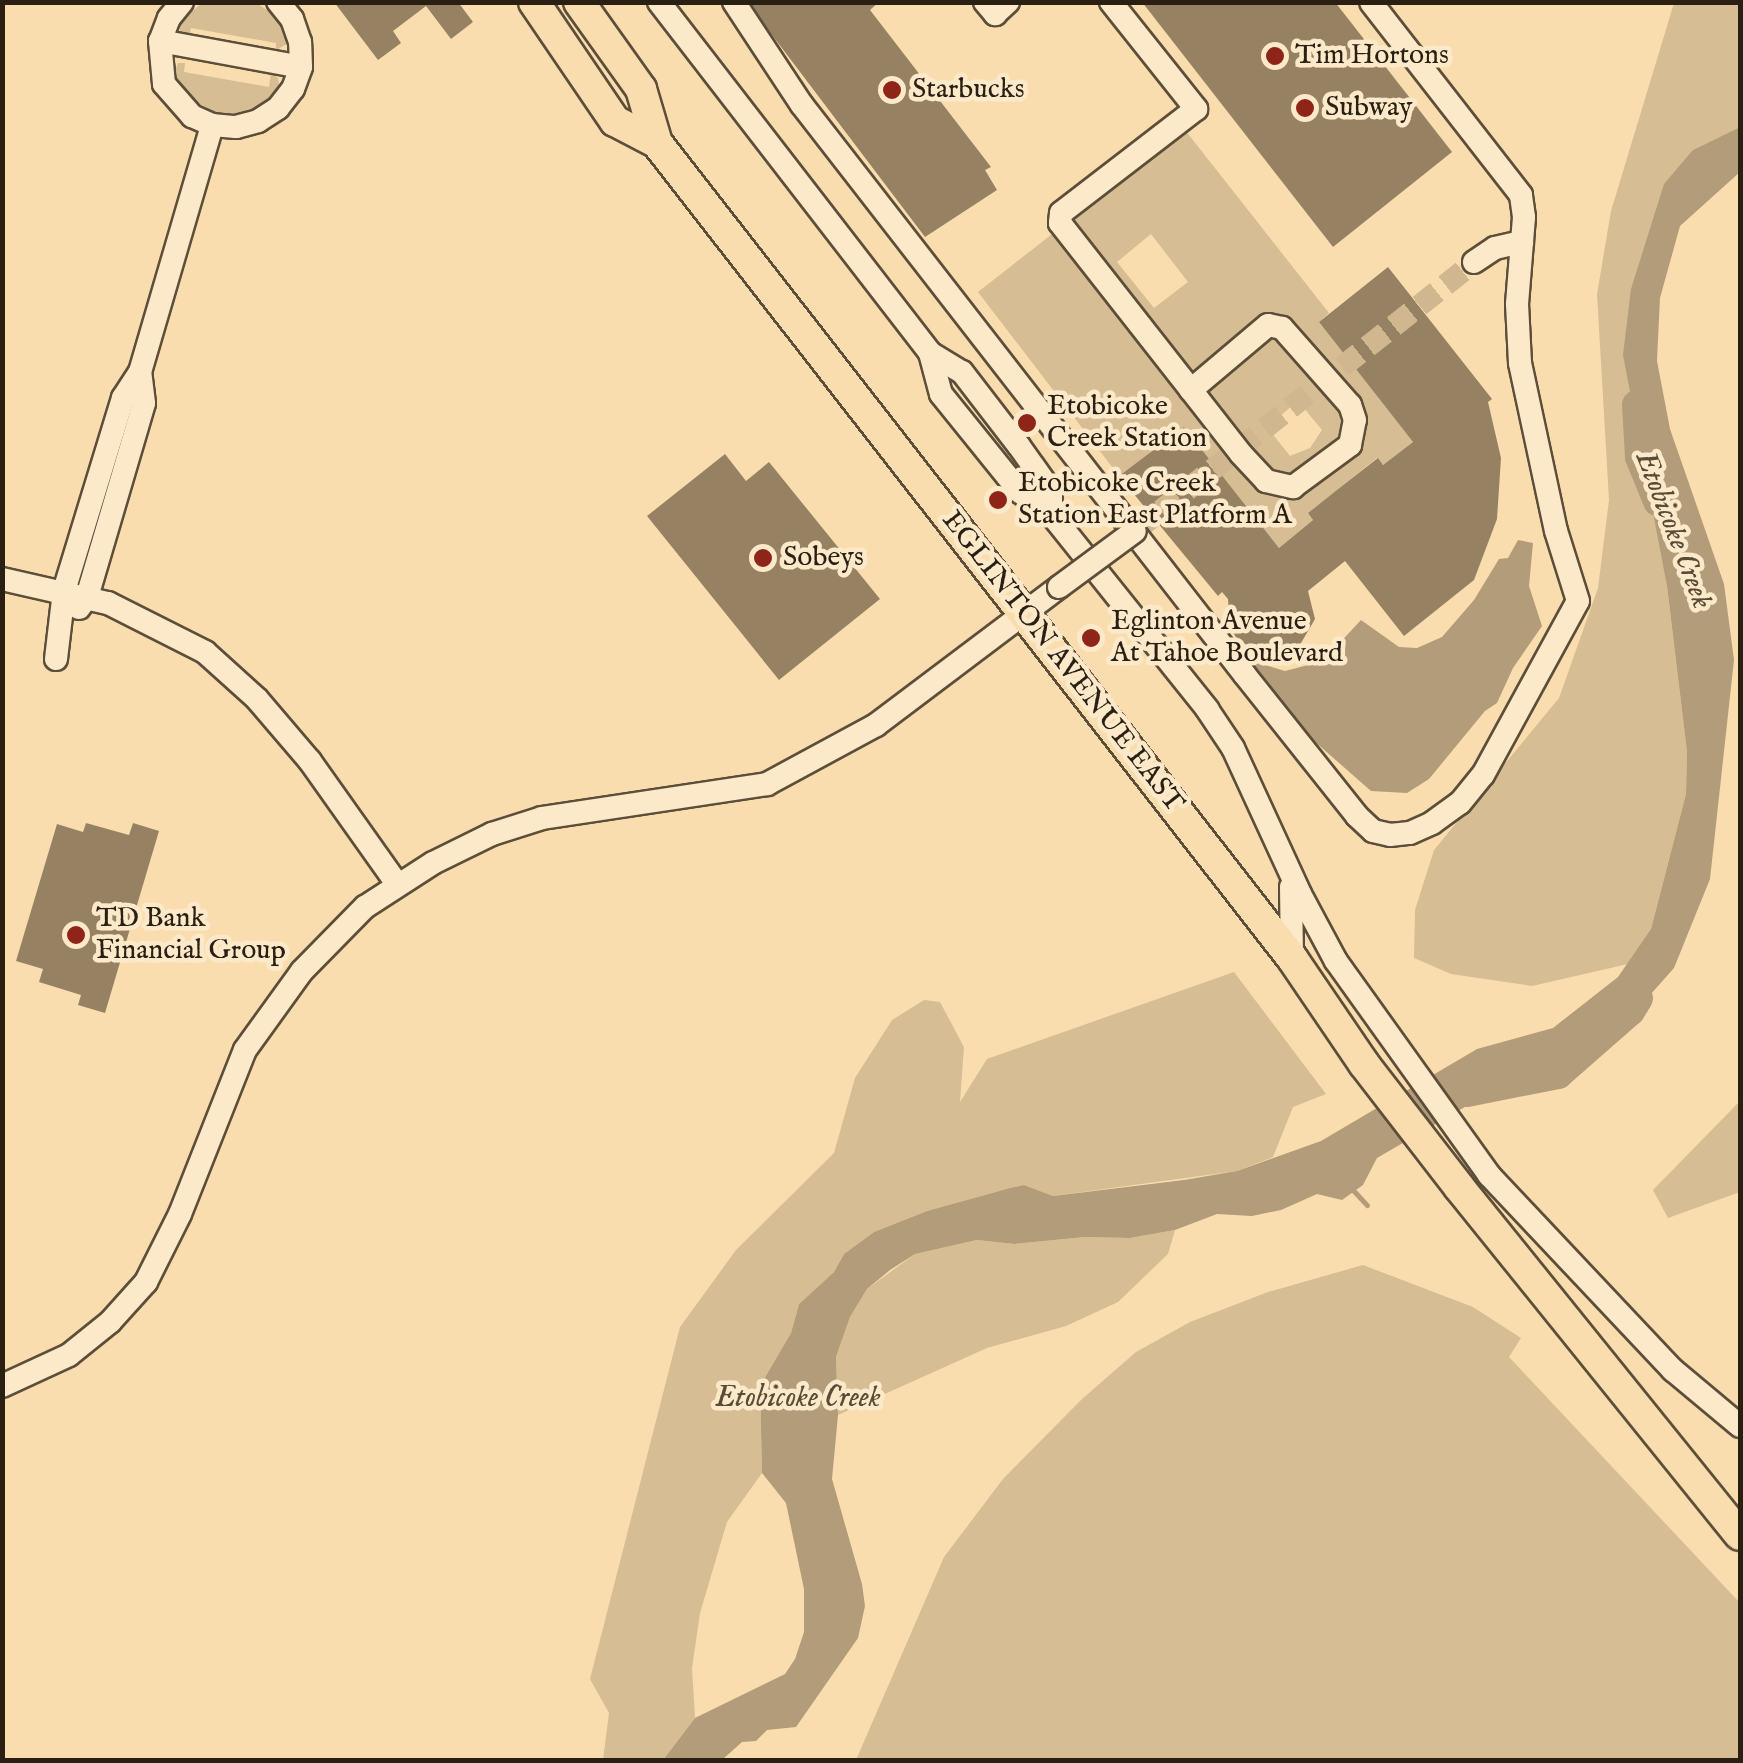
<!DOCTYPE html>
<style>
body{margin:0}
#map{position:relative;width:1743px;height:1763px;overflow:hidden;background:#faddae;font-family:"IM FELL English",serif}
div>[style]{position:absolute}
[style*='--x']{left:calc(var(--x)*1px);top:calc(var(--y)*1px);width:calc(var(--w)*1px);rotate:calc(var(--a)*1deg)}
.green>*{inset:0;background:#d6bd93}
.water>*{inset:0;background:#b39c79}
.stream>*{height:5px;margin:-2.5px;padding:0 2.5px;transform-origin:2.5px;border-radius:2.5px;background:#b39c79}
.river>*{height:30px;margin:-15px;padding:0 15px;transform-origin:15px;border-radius:15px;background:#b39c79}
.building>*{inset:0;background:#968263}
.minor-tunnel>*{height:22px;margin-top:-11px;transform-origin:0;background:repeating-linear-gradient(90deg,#d0b78f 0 22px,transparent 0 33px)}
.roads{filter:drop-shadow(2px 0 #5d4e39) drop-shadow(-2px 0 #5d4e39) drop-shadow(0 2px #5d4e39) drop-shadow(0 -2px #5d4e39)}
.minor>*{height:22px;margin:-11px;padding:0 11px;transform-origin:11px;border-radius:11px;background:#fce9ca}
.major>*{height:30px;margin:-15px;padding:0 15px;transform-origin:15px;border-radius:15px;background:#faddae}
.bridges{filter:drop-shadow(2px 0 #5d4e39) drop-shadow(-2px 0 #5d4e39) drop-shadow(0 2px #5d4e39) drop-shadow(0 -2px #5d4e39)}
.minor-bridge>*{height:22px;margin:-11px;padding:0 11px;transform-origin:11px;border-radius:11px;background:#fce9ca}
.dots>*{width:28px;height:28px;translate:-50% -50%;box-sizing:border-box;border:5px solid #fce9ca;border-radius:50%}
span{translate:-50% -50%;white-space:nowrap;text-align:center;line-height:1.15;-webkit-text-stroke:9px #fce9ca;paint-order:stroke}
.poi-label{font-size:28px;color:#291f12}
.left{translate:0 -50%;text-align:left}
.street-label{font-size:28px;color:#291f12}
.water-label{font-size:30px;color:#594b36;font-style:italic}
.frame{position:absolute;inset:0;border:5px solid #291f12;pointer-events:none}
</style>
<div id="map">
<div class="green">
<div style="clip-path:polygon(202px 3px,258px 4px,274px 15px,287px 35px,287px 44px,276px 50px,276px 43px,191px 28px,189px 39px,180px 31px,179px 22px)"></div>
<div style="clip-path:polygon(1674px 3px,1740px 3px,1740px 127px,1693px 150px,1631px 289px,1687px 752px,1686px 794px,1651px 929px,1628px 964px,1532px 986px,1451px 974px,1414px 958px,1415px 910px,1434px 850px,1559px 698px,1598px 588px,1609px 500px,1597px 294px,1611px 211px)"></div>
<div style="clip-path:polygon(178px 63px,185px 63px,184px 72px,269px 87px,271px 73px,278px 78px,280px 92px,259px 110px,220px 115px,185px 96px,173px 77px)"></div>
<div style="clip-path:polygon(evenodd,1185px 130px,1329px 313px,1319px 322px,1413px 442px,1383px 465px,1377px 458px,1342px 486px,1308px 513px,1313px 520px,1279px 548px,1184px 427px,1119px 476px,978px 292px,1185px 130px,1151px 234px,1188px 282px,1154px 308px,1117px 262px,1151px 234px,1185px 130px,1298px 401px,1322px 430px,1310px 448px,1290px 456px,1267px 427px,1298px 401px)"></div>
<div style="clip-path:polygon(1234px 972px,1326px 1094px,1293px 1107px,1273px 1157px,1237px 1171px,1053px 1196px,1024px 1185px,1010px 1188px,927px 1211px,874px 1232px,844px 1254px,834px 1272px,799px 1304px,791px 1333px,760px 1386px,762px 1473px,727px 1522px,700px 1613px,692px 1668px,695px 1718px,663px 1760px,603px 1760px,609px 1713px,590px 1679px,680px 1327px,736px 1250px,834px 1153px,855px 1078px,892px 1020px,924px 1000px,940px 1002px,964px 1047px,960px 1102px,987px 1059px)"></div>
<div style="clip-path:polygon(1740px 1101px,1740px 1192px,1668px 1218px,1653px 1190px)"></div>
<div style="clip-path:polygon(1175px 1230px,1168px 1254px,1118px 1302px,1066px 1326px,987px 1348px,838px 1415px,836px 1357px,850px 1317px,867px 1289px,915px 1254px,977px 1240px,1014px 1244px,1085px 1237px,1130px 1238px)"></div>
<div style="clip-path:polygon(1363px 1265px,1473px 1307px,1521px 1338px,1509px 1357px,1740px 1603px,1740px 1760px,856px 1760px,944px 1557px,1003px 1479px,1082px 1399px,1136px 1352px,1190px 1322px,1268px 1292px)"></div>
</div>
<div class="water">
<div style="clip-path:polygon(1740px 127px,1740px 172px,1680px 226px,1660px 298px,1657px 361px,1670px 429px,1724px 584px,1734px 660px,1710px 879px,1674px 968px,1634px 1013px,1555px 1063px,1501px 1086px,1377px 1158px,1363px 1185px,1342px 1200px,1317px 1194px,1281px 1210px,1252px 1216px,1217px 1214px,1175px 1230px,1130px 1238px,1085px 1237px,1014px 1244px,977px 1240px,915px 1254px,890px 1270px,867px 1289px,850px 1317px,836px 1357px,838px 1415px,832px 1479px,862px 1584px,865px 1606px,858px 1638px,796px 1727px,767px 1730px,756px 1741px,742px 1742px,722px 1760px,663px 1760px,695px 1718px,785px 1674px,795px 1659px,804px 1632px,804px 1589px,786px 1503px,762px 1473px,760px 1386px,791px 1333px,799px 1304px,834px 1272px,844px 1254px,874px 1232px,927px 1211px,1010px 1188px,1024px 1185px,1053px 1196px,1184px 1180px,1237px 1171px,1321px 1141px,1477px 1049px,1553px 1028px,1618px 977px,1651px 929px,1686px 794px,1687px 752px,1667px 586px,1623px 355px,1631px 289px,1664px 184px,1693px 150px)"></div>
<div style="clip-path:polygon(1518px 540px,1533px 543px,1529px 586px,1542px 626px,1513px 668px,1497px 703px,1485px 711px,1429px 779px,1407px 793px,1371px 791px,1240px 676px,1255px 662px,1285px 671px,1308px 665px,1335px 648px,1361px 620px,1399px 647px,1417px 648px,1442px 637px,1474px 600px,1499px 559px,1508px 558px)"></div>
</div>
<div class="stream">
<div style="--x:1352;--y:1189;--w:22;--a:47"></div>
</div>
<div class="river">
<div style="--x:1637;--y:405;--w:52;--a:86.7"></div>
<div style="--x:1640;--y:457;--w:48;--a:67.8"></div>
<div style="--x:1467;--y:1092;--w:93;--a:-11.2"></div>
<div style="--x:1558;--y:1074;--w:96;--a:-41.2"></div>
<div style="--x:1630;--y:1011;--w:15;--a:-58"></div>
</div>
<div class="building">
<div style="clip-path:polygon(334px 2px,458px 2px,473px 22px,451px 39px,426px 6px,393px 31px,401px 43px,378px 60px)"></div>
<div style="clip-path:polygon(747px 2px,879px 2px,870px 10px,991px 167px,985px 170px,997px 190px,925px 237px)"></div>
<div style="clip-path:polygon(1142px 2px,1335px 2px,1452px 152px,1333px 247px)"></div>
<div style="clip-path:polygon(1388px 267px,1492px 399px,1488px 402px,1501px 458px,1497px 519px,1474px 580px,1404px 636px,1345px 561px,1308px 591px,1315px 619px,1301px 643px,1289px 651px,1261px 654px,1237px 639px,1230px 627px,1228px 599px,1222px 592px,1218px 596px,1119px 476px,1184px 427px,1279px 548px,1313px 520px,1308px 513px,1342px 486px,1378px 458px,1383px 465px,1413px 442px,1319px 322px)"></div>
<div style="clip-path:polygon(725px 454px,746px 481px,769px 462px,880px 599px,779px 680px,647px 516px)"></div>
<div style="clip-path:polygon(86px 823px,129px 835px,133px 823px,159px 831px,105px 1013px,78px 1005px,81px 995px,39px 982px,43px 969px,16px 961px,57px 824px,83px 832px)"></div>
</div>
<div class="minor-tunnel">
<div style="--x:1135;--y:531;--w:433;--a:-38.4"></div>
</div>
<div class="roads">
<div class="minor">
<div style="--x:182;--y:2;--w:21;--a:129"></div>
<div style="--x:169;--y:18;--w:25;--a:111"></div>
<div style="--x:160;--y:41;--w:43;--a:84.7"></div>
<div style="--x:164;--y:84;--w:43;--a:48.8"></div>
<div style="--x:192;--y:116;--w:22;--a:24"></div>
<div style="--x:212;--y:125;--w:24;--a:5"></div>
<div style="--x:236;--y:127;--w:23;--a:-15"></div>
<div style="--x:258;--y:121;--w:24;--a:-33"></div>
<div style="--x:278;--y:108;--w:24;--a:-52"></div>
<div style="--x:293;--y:89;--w:23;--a:-70"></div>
<div style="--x:301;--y:67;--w:25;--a:-92"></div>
<div style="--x:300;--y:42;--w:24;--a:-109"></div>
<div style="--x:292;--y:19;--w:22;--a:-129"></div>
<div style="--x:659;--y:2;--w:443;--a:52.3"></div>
<div style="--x:930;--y:353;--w:37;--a:31"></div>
<div style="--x:962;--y:372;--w:93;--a:52.4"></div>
<div style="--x:1019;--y:446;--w:55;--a:54.6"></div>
<div style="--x:1051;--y:491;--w:23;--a:90"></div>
<div style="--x:734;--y:2;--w:123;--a:56.6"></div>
<div style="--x:802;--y:105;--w:722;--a:52.15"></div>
<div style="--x:1245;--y:675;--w:180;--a:51.5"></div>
<div style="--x:1357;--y:816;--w:22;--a:43"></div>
<div style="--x:1373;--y:831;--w:17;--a:13"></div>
<div style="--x:1390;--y:835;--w:20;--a:-6"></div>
<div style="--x:1410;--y:833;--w:24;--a:-24"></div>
<div style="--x:1432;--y:823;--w:34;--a:-36"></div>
<div style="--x:1460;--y:803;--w:36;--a:-51"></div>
<div style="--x:1483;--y:775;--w:198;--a:-61.4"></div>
<div style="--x:1578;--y:601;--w:73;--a:-107.4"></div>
<div style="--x:1556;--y:531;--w:172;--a:-102.1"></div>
<div style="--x:1520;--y:363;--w:59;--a:-92.9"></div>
<div style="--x:1517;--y:304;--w:87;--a:-85.4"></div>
<div style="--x:1524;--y:217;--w:22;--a:-98"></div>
<div style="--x:1521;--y:195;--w:244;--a:-127.9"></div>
<div style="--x:985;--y:2;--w:16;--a:50"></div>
<div style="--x:995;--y:14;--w:18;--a:-43"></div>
<div style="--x:1111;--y:2;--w:137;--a:51.5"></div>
<div style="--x:1196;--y:109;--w:170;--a:142.4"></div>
<div style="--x:1061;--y:213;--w:10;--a:96"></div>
<div style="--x:1060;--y:223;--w:212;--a:51.9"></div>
<div style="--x:1191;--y:390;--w:81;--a:52"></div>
<div style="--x:1241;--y:454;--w:37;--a:47"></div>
<div style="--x:1266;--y:481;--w:28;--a:13"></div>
<div style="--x:1293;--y:487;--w:71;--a:-36.4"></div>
<div style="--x:1350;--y:445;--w:25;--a:-79"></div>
<div style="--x:1355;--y:420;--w:16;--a:-108"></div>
<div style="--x:1350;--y:405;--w:103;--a:-131.4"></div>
<div style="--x:1282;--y:328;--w:14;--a:-168"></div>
<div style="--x:1268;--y:325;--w:101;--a:139.8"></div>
<div style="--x:160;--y:41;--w:143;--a:10.4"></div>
<div style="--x:1474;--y:262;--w:25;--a:-34"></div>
<div style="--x:1495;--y:248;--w:28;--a:-13"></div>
<div style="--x:930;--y:353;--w:42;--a:75"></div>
<div style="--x:941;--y:394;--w:126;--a:51.1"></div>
<div style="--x:1020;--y:492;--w:38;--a:35"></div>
<div style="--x:1051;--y:514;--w:250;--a:51.3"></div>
<div style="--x:1207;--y:709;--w:47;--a:56.3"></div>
<div style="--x:1233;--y:748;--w:161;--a:65.3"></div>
<div style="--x:1300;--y:894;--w:76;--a:61.8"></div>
<div style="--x:1336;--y:961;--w:263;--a:54.4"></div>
<div style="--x:1489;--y:1175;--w:268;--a:46.7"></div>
<div style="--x:1673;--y:1370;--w:87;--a:39.9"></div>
<div style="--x:2;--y:579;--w:109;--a:12.8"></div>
<div style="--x:108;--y:603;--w:109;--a:26.8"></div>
<div style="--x:205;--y:652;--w:70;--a:42.1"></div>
<div style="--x:257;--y:699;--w:82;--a:49.5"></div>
<div style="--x:310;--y:761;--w:151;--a:54.7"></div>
<div style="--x:79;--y:608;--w:14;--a:-54"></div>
<div style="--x:87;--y:597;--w:202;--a:-73.6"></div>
<div style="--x:144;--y:403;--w:31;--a:-97"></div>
<div style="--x:56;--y:659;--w:68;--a:-83.3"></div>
<div style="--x:64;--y:591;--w:202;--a:-73"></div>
<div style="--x:123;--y:398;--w:31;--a:-57"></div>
<div style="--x:140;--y:372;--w:257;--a:-73.7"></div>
<div style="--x:1291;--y:887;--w:71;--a:89.2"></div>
<div style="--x:2;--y:1386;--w:74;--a:-24.8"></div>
<div style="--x:69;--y:1355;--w:53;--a:-38.8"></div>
<div style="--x:110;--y:1322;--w:54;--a:-48"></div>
<div style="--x:146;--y:1282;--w:76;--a:-63.4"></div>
<div style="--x:180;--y:1214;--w:176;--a:-68.4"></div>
<div style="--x:245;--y:1050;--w:97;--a:-54.2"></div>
<div style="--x:302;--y:971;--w:90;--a:-45.5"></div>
<div style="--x:365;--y:907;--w:81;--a:-32.9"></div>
<div style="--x:433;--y:863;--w:66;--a:-26.2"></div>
<div style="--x:492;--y:834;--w:52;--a:-17.7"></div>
<div style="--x:542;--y:818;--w:228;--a:-8.6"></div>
<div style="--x:767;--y:784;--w:124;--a:-28.4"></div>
<div style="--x:876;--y:725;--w:229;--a:-37"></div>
</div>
<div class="major">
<div style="--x:534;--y:2;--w:144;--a:55.8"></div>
<div style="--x:615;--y:121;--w:47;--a:27.6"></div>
<div style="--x:579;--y:2;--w:107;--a:54.5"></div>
<div style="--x:641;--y:89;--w:56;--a:73.5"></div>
<div style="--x:657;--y:143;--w:1033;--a:52.08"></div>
<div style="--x:1292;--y:958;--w:128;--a:55.8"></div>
<div style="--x:1364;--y:1064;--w:155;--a:52.3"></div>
<div style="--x:1459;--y:1187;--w:447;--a:51.1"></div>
</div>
</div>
<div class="bridges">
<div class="minor-bridge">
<div style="--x:1059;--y:587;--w:94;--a:-36.4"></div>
</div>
</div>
<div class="dots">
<div style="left:1275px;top:56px;background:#8f2418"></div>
<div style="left:892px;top:90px;background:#8f2418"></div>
<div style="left:1305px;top:108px;background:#8f2418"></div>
<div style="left:1027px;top:423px;background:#8f2418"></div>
<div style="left:998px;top:500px;background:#8f2418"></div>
<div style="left:763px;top:558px;background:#8f2418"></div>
<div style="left:1091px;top:638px;background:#8f2418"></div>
<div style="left:76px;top:935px;background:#8f2418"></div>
</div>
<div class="poi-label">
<span class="left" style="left:1295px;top:56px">Tim Hortons</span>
<span class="left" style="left:912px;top:90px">Starbucks</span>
<span class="left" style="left:1325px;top:108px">Subway</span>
<span class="left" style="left:1047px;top:423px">Etobicoke<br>Creek Station</span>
<span class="left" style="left:1018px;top:500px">Etobicoke Creek<br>Station East Platform A</span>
<span class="left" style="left:783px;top:558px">Sobeys</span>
<span class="left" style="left:1111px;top:638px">Eglinton Avenue<br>At Tahoe Boulevard</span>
<span class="left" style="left:96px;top:935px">TD Bank<br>Financial Group</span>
</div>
<div class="street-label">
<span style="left:1062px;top:662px;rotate:52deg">EGLINTON AVENUE EAST</span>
</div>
<div class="water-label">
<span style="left:1673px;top:530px;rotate:69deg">Etobicoke Creek</span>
<span style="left:798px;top:1398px">Etobicoke Creek</span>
</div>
<div class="frame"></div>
</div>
